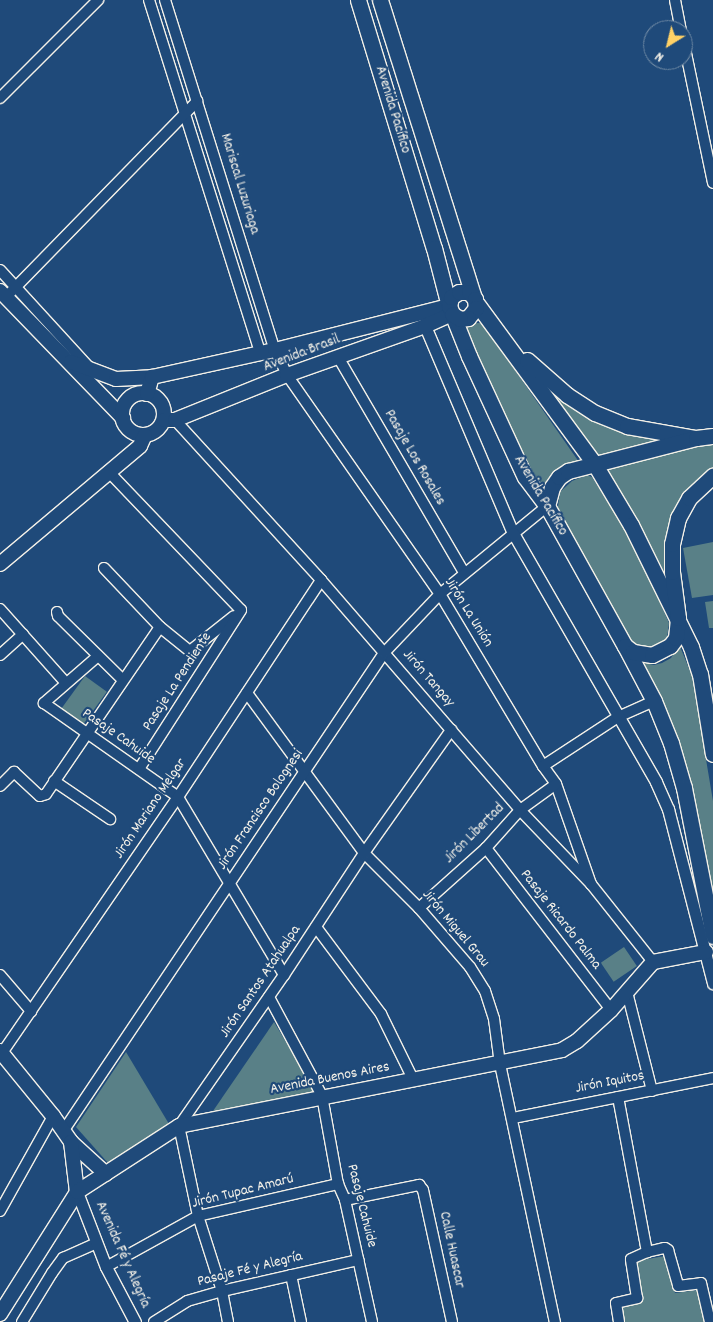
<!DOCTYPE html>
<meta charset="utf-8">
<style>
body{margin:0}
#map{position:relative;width:713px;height:1322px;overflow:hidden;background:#1f4a7a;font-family:Dekko,sans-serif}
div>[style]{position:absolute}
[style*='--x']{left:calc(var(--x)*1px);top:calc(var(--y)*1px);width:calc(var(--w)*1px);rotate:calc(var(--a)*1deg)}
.green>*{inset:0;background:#598087;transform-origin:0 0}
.roads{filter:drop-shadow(1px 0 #f4f1e8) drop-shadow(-1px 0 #f4f1e8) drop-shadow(0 1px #f4f1e8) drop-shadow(0 -1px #f4f1e8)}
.minor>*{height:10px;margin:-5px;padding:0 5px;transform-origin:5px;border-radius:5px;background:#1f4a7a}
.tertiary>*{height:11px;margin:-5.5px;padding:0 5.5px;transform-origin:5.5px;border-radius:5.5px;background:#1f4a7a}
.secondary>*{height:14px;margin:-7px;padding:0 7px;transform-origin:7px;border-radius:7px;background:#1f4a7a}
.secondary>.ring{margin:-7px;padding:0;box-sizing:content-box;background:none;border:14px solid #1f4a7a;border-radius:50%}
.primary>*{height:15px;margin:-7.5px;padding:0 7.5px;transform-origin:7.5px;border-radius:7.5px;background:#1f4a7a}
span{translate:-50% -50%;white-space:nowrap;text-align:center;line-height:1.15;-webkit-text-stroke:4.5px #1f4a7a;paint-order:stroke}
.street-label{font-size:15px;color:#f4f1e8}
.north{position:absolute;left:643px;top:20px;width:50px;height:50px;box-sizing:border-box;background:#1f4a7a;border:1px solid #748da6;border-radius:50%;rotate:216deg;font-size:14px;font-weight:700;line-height:20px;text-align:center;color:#f4f1e8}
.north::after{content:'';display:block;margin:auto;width:18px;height:22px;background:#ffd166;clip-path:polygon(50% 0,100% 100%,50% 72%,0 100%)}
</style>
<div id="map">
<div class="green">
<div style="clip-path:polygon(472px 323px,480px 323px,484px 326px,579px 462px,547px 482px,541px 497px,504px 429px,466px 329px)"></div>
<div style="clip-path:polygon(544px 384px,549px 388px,675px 439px,596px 456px)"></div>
<div style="clip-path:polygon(713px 443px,713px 470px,692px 486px,668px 580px,636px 516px,602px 464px)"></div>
<div style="clip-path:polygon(587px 475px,592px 477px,633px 541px,669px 623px,667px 638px,656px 648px,632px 645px,557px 514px,560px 492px,572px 481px)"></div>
<div style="clip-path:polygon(713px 542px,713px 595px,692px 598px,683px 548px)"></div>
<div style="clip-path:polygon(713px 601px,713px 628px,709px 628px,705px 602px)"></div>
<div style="clip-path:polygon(679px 644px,692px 676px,713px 801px,713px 889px,681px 748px,662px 702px,641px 662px,654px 665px,662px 663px,671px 658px)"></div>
<div style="left:85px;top:676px;width:27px;height:41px;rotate:36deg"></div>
<div style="left:624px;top:947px;width:23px;height:28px;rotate:56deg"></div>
<div style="clip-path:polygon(274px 1022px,316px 1092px,213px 1111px)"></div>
<div style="clip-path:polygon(126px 1052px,169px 1124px,108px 1163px,76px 1127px)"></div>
<div style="clip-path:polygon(665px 1256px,675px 1293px,698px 1290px,705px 1322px,622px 1322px,619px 1307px,643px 1301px,636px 1261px)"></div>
</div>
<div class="roads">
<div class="minor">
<div style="--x:149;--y:0;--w:370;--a:72.5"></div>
<div style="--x:165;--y:0;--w:367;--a:72.6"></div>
<div style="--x:275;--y:350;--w:28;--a:64"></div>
<div style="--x:287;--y:375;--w:267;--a:55.1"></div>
<div style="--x:440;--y:594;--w:200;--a:59.1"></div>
<div style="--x:543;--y:766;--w:22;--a:54"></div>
<div style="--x:556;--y:784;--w:106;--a:70.7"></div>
<div style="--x:675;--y:0;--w:31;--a:79"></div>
<div style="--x:683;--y:39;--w:147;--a:78.2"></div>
<div style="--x:0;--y:98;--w:139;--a:-45"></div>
<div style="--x:0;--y:270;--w:132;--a:47.5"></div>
<div style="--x:6;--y:297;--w:274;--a:-45.7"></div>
<div style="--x:338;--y:357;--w:250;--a:59.7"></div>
<div style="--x:175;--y:420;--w:217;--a:47.6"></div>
<div style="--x:321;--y:580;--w:304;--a:49.1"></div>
<div style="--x:520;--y:810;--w:103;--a:46.2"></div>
<div style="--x:591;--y:884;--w:100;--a:51.5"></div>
<div style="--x:108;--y:471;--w:192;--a:46.3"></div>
<div style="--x:104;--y:568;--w:81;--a:46.5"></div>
<div style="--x:160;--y:627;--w:38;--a:39"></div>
<div style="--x:190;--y:651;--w:56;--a:-38.5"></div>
<div style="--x:0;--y:609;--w:99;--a:48.3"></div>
<div style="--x:57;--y:612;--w:4;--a:76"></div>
<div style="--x:58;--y:616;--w:91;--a:44.6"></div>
<div style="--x:0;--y:655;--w:31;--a:-42"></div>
<div style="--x:98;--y:656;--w:72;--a:139"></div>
<div style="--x:44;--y:703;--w:164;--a:35"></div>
<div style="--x:178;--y:797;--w:207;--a:59.2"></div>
<div style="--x:247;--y:693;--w:198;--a:53.8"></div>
<div style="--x:364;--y:853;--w:78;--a:45"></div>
<div style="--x:419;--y:908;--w:78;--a:49.2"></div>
<div style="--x:470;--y:967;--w:28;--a:58"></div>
<div style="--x:485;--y:991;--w:29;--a:72"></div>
<div style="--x:494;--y:1019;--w:45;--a:82.4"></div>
<div style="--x:500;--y:1064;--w:264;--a:78"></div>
<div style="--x:543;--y:766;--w:90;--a:-33.2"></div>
<div style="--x:618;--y:717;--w:39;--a:-24"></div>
<div style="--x:139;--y:769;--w:189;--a:-57.3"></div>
<div style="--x:54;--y:781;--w:68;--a:34.2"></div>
<div style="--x:0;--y:786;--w:20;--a:-45"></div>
<div style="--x:14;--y:772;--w:35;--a:43"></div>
<div style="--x:40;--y:796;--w:6;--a:-18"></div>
<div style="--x:46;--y:794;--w:202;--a:-55.7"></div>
<div style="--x:486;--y:848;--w:205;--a:52.3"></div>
<div style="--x:419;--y:908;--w:90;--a:-41.8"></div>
<div style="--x:486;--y:848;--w:51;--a:-48.2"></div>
<div style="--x:520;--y:810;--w:44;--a:-35.8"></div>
<div style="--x:316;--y:927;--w:109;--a:53.2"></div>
<div style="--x:381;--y:1014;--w:72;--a:63.8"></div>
<div style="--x:0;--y:975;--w:48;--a:49.3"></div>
<div style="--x:627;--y:992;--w:102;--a:75.8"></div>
<div style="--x:269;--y:997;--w:112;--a:61.8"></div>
<div style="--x:322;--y:1096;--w:89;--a:79.7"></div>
<div style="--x:338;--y:1184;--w:17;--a:66"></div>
<div style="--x:345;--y:1200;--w:125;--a:77.5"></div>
<div style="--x:2;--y:1053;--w:311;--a:-55.5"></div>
<div style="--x:178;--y:797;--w:260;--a:-56.6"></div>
<div style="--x:618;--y:1097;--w:158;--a:79.4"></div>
<div style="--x:513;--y:1118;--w:204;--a:-11.3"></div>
<div style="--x:64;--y:1130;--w:574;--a:-56.14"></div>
<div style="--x:384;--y:653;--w:81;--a:-46.5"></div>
<div style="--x:440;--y:594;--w:139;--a:-39.4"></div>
<div style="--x:345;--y:1200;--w:76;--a:-11.5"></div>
<div style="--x:419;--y:1185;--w:6;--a:51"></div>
<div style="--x:423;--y:1190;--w:135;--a:77.6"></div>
<div style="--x:0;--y:1211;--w:109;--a:-60.8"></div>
<div style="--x:106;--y:1267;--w:105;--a:-29"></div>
<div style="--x:198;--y:1216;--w:144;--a:-12.9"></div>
<div style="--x:291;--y:1275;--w:48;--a:78"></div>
<div style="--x:22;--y:1322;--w:57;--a:-58.5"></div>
<div style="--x:52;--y:1273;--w:19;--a:-54"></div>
<div style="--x:63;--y:1258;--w:36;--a:-24"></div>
<div style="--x:154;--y:1322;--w:39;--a:-32"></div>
<div style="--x:187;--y:1301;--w:36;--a:-16"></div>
<div style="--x:222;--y:1291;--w:140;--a:-12.8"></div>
<div style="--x:228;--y:1322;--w:32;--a:-101"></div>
<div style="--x:222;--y:1291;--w:79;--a:-107.7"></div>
<div style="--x:198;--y:1216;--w:92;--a:-101.9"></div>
<div style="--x:179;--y:1126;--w:184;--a:-55.2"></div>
<div style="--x:284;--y:975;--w:146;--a:-56.7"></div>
<div style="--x:364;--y:853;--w:151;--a:-54.7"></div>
<div style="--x:619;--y:1322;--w:19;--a:-99"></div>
<div style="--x:616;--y:1303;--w:22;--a:-13"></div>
<div style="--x:637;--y:1298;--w:39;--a:-99"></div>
<div style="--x:631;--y:1259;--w:17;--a:-24"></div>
<div style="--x:647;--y:1252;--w:18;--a:-13"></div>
<div style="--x:665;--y:1248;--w:4;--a:34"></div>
<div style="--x:668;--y:1250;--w:37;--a:74"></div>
<div style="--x:678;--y:1286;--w:23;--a:-7"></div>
<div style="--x:701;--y:1283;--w:40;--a:77"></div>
</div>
<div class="tertiary">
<div style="--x:425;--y:326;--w:225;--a:67"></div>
<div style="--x:513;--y:533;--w:287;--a:60.1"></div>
<div style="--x:656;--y:782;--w:30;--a:66"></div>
<div style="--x:668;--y:809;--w:180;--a:75.5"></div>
<div style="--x:77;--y:1192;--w:80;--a:68.9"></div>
<div style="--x:106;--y:1267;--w:62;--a:62.2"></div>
</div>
<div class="secondary">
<div style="--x:0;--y:291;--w:177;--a:45.9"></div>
<div style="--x:71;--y:362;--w:48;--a:20.7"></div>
<div style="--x:116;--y:379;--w:36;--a:-3"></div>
<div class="ring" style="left:122px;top:393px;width:28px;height:28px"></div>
<div style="--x:147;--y:394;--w:18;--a:-74"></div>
<div style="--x:152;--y:377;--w:126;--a:-12.4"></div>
<div style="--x:275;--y:350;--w:179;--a:-14.2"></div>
<div style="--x:164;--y:420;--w:11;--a:0"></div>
<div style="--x:175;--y:420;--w:121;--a:-21.9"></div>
<div style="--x:287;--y:375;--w:146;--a:-19.5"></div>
<div style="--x:425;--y:326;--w:30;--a:-24"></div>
<div style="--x:0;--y:564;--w:183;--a:-40.1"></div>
<div style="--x:140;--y:446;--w:12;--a:-66"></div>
<div style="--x:0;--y:1051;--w:84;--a:50.8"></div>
<div style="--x:53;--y:1116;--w:32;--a:55"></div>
<div style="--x:71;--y:1142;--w:47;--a:42.4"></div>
<div style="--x:71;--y:1142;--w:50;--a:83.2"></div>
<div style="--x:0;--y:1314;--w:144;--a:-57.7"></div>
<div style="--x:77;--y:1192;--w:121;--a:-32.9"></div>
<div style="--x:179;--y:1126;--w:390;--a:-11.2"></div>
<div style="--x:562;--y:1050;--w:17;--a:-31"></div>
<div style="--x:577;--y:1041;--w:46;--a:-42.4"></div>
<div style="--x:611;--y:1010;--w:64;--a:-48.8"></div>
<div style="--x:653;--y:962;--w:54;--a:-10.7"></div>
</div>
<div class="primary">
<div style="--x:358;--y:0;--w:259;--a:73"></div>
<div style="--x:434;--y:248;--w:60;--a:75.5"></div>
<div style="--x:449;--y:306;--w:54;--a:68.2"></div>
<div style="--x:469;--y:356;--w:133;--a:65.2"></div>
<div style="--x:525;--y:477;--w:36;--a:53"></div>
<div style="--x:547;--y:506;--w:160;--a:60.9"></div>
<div style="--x:625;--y:646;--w:62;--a:62.2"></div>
<div style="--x:654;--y:701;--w:45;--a:68"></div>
<div style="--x:671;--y:743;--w:47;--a:73.9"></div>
<div style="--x:684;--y:788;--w:151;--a:78.9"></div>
<div style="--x:380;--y:0;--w:309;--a:72.5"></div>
<div style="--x:477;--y:304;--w:197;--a:53.7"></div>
<div style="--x:594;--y:463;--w:72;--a:59.2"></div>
<div style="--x:631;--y:525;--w:136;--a:63.8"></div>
<div style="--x:691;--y:647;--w:28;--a:72"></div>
<div style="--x:700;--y:674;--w:81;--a:80.8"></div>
<div style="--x:449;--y:306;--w:9;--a:-77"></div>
<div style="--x:451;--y:297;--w:9;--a:-32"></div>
<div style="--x:459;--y:292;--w:10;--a:0"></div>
<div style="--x:469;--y:292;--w:9;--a:49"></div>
<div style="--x:475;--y:299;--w:9;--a:84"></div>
<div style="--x:476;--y:308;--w:13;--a:129"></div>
<div style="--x:468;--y:318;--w:8;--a:173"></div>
<div style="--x:460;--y:319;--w:9;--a:-148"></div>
<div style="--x:527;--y:360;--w:53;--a:41.2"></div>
<div style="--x:567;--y:395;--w:33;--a:33"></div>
<div style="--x:595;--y:413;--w:35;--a:22"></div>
<div style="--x:627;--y:426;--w:70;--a:9.9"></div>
<div style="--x:547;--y:506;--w:20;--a:-75"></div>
<div style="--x:552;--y:487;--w:12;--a:-55"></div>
<div style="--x:559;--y:477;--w:11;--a:-34"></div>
<div style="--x:568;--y:471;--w:132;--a:-14.5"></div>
<div style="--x:696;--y:438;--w:17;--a:-7"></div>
<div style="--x:625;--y:646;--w:10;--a:37"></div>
<div style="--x:633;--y:652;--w:19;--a:9"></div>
<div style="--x:652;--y:655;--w:20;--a:-27"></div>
<div style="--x:670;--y:646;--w:10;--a:-53"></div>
<div style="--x:676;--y:638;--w:20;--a:-84"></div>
<div style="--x:678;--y:618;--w:46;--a:-97.4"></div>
<div style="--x:672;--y:572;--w:28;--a:-90"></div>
<div style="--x:672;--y:544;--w:27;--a:-77"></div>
<div style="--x:678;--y:518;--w:23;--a:-61"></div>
<div style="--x:689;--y:498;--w:33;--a:-43"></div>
</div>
</div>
<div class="street-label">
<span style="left:392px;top:110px;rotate:73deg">Avenida Pacífico</span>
<span style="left:239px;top:184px;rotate:73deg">Mariscal Luzuriaga</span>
<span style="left:302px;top:354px;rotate:-21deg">Avenida Brasil</span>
<span style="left:414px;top:458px;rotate:60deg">Pasaje Los Rosales</span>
<span style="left:540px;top:496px;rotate:59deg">Avenida Pacífico</span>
<span style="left:468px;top:613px;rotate:58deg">Jirón La Unión</span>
<span style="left:428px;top:679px;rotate:49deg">Jirón Tangay</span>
<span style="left:178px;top:682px;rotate:-57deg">Pasaje La Pendiente</span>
<span style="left:118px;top:737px;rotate:35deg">Pasaje Cahuide</span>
<span style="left:151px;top:809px;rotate:-56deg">Jirón Mariano Melgar</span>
<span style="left:261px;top:810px;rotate:-56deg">Jirón Francisco Bolognesi</span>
<span style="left:475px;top:834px;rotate:-45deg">Jirón Libertad</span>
<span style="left:560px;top:920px;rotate:52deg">Pasaje Ricardo Palma</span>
<span style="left:455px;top:929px;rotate:50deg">Jirón Miguel Grau</span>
<span style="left:261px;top:982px;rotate:-56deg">Jirón Santos Atahualpa</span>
<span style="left:330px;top:1079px;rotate:-11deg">Avenida Buenos Aires</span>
<span style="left:610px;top:1083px;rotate:-11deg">Jirón Iquitos</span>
<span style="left:243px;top:1192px;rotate:-14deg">Jirón Tupac Amarú</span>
<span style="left:361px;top:1206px;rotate:76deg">Pasaje Cahuide</span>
<span style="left:451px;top:1250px;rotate:78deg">Calle Huascar</span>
<span style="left:122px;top:1255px;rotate:66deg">Avenida Fé y Alegría</span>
<span style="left:250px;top:1270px;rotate:-14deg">Pasaje Fé y Alegría</span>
</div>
<div class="north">N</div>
</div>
